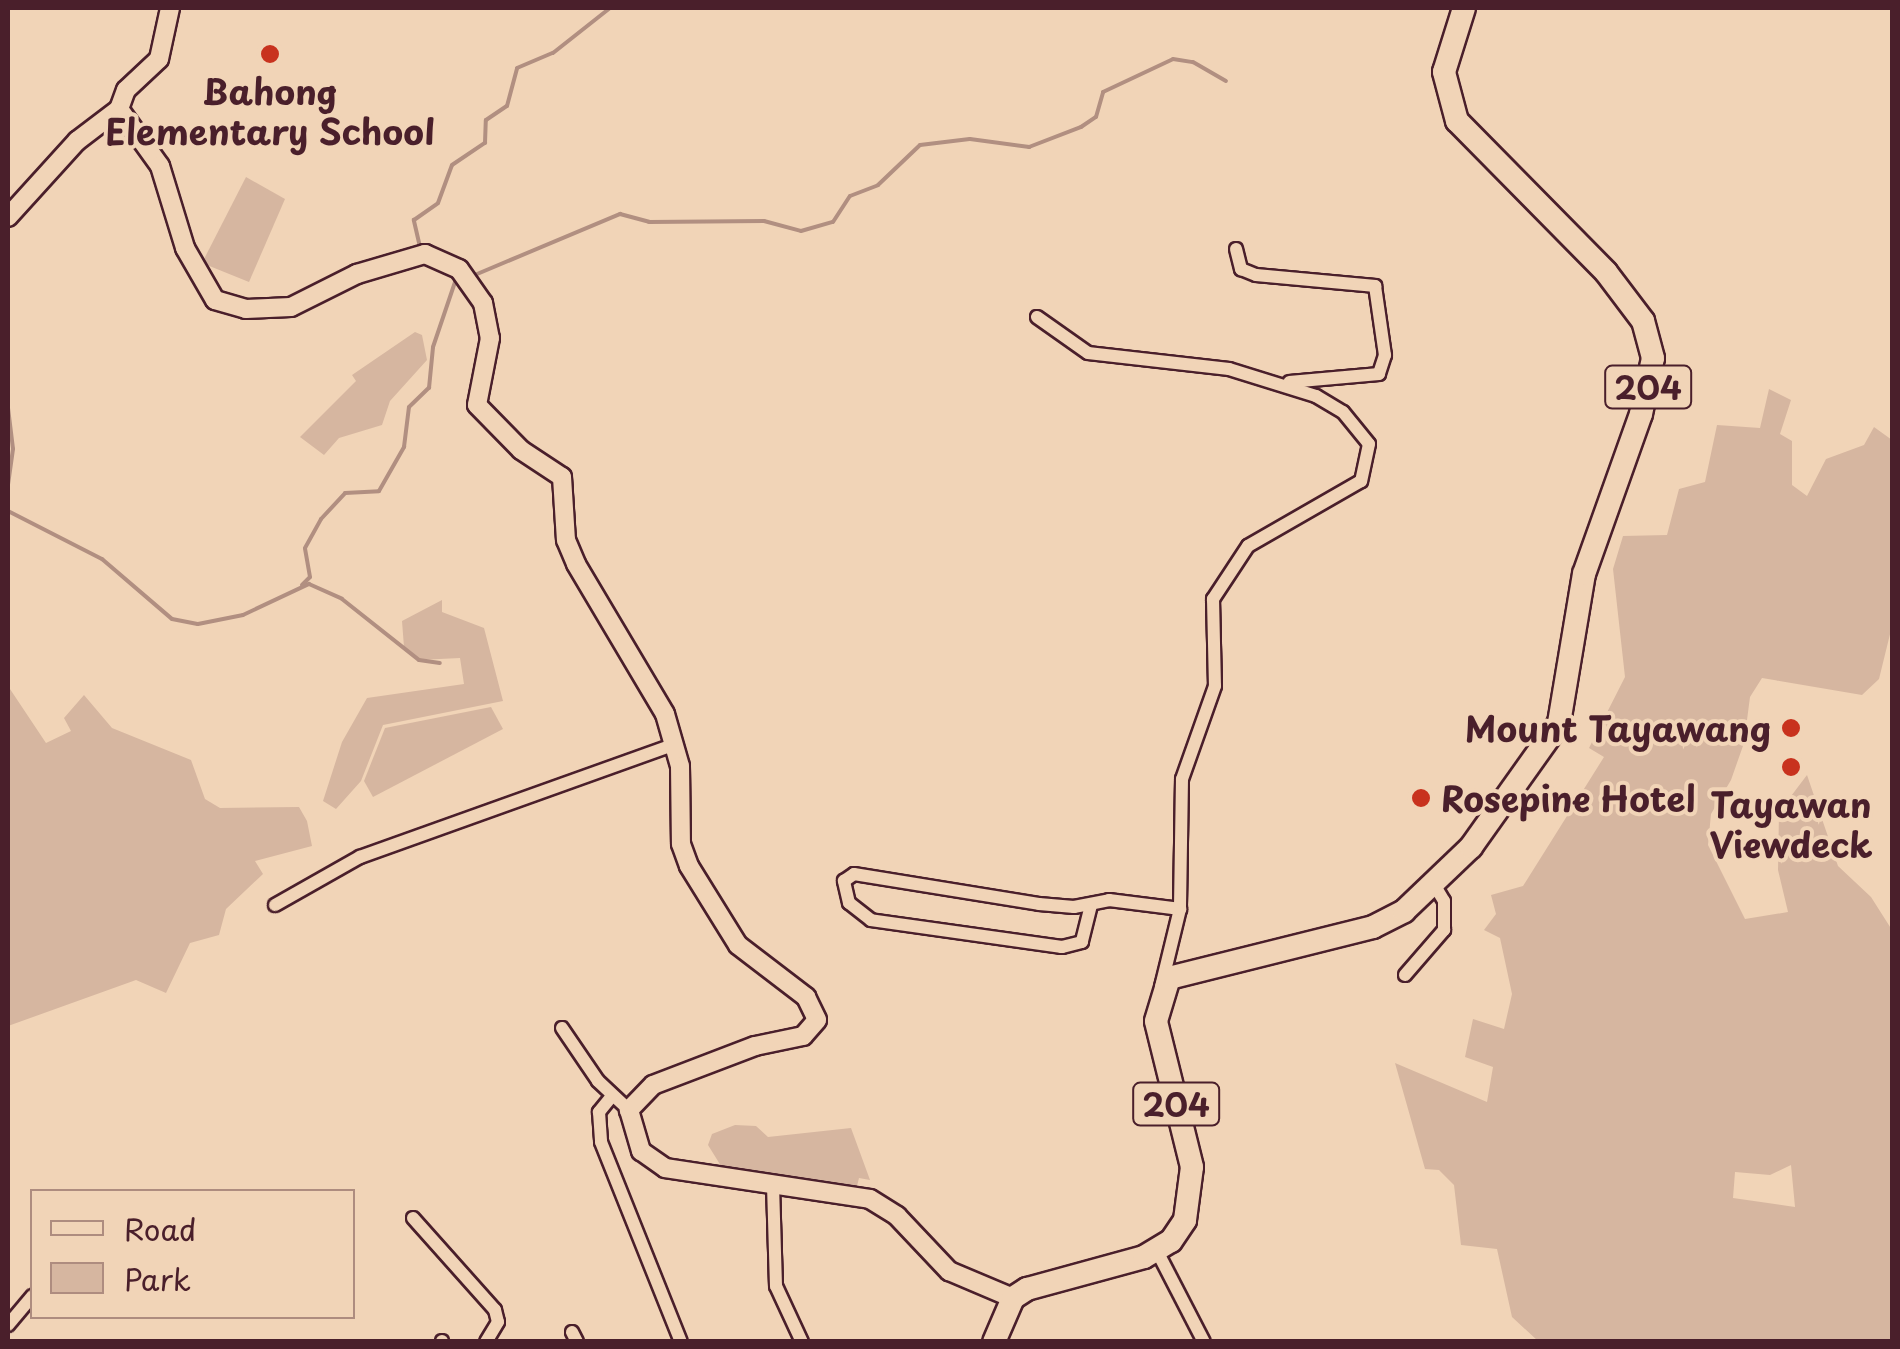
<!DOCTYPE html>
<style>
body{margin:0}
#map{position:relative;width:1900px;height:1349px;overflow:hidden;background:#f1d4b7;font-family:"Playpen Sans",sans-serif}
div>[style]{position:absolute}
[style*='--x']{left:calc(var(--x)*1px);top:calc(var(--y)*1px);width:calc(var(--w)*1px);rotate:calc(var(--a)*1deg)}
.green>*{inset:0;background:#d6b6a0}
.stream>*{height:4px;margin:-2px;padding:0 2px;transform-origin:2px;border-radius:2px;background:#b18f81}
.roads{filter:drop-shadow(2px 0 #4a1f2b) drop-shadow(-2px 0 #4a1f2b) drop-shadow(0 2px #4a1f2b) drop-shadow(0 -2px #4a1f2b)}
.street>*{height:12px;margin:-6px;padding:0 6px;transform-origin:6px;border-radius:6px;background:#f1d4b7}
.secondary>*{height:18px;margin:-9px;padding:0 9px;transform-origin:9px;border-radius:9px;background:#f1d4b7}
.highway>*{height:22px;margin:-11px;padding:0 11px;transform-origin:11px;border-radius:11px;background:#f1d4b7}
.dots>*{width:28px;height:28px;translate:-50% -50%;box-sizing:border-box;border:5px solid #f1d4b7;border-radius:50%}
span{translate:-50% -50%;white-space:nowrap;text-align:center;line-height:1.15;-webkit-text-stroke:8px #f1d4b7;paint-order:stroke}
.shield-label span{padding:2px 8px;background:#f1d4b7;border:2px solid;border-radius:8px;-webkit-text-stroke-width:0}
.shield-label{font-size:32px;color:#4a1f2b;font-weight:700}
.poi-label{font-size:35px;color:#4a1f2b;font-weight:700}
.right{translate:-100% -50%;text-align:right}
.left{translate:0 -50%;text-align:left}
.frame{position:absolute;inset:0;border:10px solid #4a1f2b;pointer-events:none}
.legend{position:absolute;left:30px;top:1189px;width:325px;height:130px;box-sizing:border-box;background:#f1d4b7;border:2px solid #ae8c7f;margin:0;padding:12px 18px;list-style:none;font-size:30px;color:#4a1f2b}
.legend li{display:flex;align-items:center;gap:20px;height:50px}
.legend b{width:50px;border:2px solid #ae8c7f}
</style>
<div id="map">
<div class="green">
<div style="clip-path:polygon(246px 177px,285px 199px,249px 282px,202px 263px)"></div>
<div style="clip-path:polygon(415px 332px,422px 335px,427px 360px,390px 401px,382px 425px,339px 438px,324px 455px,300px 437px,356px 381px,352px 375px)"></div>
<div style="clip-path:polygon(evenodd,1769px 389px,1791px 400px,1780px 434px,1792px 441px,1792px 485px,1807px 496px,1826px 459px,1864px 445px,1874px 427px,1892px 440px,1892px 626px,1879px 679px,1862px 695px,1762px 678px,1750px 697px,1744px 743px,1731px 780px,1711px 814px,1708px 845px,1745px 919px,1788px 912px,1778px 870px,1779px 812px,1807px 775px,1838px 866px,1871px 897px,1892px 930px,1892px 1341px,1538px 1341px,1512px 1317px,1497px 1249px,1461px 1245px,1454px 1185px,1439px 1170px,1425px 1169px,1395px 1063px,1487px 1102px,1493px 1067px,1465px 1057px,1473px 1019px,1504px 1029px,1512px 994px,1500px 938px,1484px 930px,1496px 914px,1491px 895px,1523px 886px,1604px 757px,1589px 748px,1625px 677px,1613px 569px,1623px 536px,1667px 535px,1679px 489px,1705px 482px,1717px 425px,1760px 428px,1769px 389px,1791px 1165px,1795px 1207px,1733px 1198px,1735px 1172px,1770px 1175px,1791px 1165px)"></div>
<div style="clip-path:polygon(442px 600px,442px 612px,484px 628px,503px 701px,383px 725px,361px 781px,336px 809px,323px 801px,342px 742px,367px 698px,464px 684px,460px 658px,419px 660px,404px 647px,402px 621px)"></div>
<div style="clip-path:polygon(8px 686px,46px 743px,71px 731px,64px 718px,84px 695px,112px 728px,191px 760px,205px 799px,220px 808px,299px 807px,307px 821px,312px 846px,255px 861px,263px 874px,226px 909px,219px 935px,190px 943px,166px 993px,136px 980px,8px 1026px)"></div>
<div style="clip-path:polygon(491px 707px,503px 729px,373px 797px,364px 781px,385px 728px)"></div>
<div style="clip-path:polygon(735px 1125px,756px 1126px,768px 1137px,851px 1128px,870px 1180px,859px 1178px,856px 1190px,721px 1166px,708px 1145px,712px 1134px)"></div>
</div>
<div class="stream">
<div style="--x:420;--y:247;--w:28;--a:-103"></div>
<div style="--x:414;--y:220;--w:29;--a:-35"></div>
<div style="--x:438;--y:203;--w:40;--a:-69.8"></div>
<div style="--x:452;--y:165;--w:40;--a:-34"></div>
<div style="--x:485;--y:143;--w:23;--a:-88"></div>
<div style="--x:486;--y:120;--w:25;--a:-34"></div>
<div style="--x:507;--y:106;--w:39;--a:-75"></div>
<div style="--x:517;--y:68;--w:39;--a:-23"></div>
<div style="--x:553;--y:53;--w:73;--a:-38.3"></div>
<div style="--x:470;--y:277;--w:163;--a:-22.8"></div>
<div style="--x:620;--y:214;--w:30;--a:15"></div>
<div style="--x:649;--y:222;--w:115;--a:-0.5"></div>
<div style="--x:764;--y:221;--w:38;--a:15"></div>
<div style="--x:801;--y:231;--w:33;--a:-16"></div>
<div style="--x:833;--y:222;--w:31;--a:-57"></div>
<div style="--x:850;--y:196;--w:30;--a:-21"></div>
<div style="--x:878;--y:185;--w:58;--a:-43.6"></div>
<div style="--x:920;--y:145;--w:50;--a:-6.8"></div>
<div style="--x:970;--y:139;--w:60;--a:7.7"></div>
<div style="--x:1029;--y:147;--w:56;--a:-21"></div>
<div style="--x:1081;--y:127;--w:18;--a:-34"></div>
<div style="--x:1096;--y:117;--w:26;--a:-74"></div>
<div style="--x:1103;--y:92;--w:77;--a:-25.2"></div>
<div style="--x:1173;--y:59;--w:20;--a:9"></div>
<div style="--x:1193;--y:62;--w:38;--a:30"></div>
<div style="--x:8;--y:408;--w:41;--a:83"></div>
<div style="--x:13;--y:449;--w:37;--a:98"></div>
<div style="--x:8;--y:511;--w:106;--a:27.1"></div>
<div style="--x:102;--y:559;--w:92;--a:40.6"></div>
<div style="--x:172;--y:619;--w:26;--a:11"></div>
<div style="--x:198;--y:624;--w:46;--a:-11.3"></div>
<div style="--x:243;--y:615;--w:73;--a:-25.2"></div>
<div style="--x:309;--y:584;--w:36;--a:24"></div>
<div style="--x:342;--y:599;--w:98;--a:38.4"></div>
<div style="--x:419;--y:660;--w:21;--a:8"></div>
<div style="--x:302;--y:585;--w:11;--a:-45"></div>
<div style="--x:310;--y:577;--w:29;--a:-100"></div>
<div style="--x:305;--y:548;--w:33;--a:-61"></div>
<div style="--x:321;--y:519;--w:35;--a:-47"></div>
<div style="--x:345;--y:493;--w:34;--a:-3"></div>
<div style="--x:379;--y:491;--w:51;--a:-60.4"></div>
<div style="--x:404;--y:447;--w:40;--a:-82.9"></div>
<div style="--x:409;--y:407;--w:28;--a:-44"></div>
<div style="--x:429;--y:388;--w:41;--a:-84.4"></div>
<div style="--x:433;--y:347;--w:72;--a:-71.3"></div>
</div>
<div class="roads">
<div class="street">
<div style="--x:1236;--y:249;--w:21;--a:76"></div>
<div style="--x:1241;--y:269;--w:16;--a:22"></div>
<div style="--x:1256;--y:275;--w:120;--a:5.3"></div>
<div style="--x:1375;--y:286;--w:70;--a:81.8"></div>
<div style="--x:1385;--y:355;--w:20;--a:108"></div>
<div style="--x:1379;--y:374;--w:90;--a:174.9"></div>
<div style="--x:1037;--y:317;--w:62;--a:35.2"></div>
<div style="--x:1088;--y:353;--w:142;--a:6.5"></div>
<div style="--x:1229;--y:369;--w:91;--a:17.2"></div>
<div style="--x:1316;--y:396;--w:31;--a:31"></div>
<div style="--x:1343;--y:412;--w:41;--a:50.9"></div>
<div style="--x:1369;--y:444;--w:38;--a:102"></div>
<div style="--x:1361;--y:481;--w:130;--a:150.1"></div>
<div style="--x:1248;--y:546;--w:64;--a:123.4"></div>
<div style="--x:1213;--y:599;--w:87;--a:88.7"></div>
<div style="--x:1215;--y:686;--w:99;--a:109.5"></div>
<div style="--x:1182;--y:779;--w:130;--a:90.9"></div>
<div style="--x:1180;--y:909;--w:80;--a:103.7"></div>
<div style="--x:275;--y:905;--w:98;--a:-29.5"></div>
<div style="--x:360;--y:857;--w:331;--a:-19.7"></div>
<div style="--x:1091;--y:905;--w:38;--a:104"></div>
<div style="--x:1082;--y:942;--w:21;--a:166"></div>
<div style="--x:1062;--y:947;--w:193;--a:-172"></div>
<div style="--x:871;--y:920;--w:28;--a:-142"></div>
<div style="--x:849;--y:903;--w:23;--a:-103"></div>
<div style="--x:844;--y:881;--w:12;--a:-35"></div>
<div style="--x:854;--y:874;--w:187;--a:9.2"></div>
<div style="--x:1039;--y:904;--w:35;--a:5"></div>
<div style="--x:1074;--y:907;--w:36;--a:-11"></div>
<div style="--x:1109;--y:900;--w:72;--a:7.2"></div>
<div style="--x:1405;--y:975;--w:60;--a:-49.1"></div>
<div style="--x:1444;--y:930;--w:29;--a:-90"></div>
<div style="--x:1444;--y:901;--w:21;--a:-121"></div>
<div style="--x:562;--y:1028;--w:64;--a:55.8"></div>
<div style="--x:598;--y:1081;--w:42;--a:43.1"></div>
<div style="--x:612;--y:1096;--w:21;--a:129"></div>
<div style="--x:599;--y:1112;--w:30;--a:86"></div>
<div style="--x:601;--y:1142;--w:215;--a:68.2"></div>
<div style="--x:773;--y:1185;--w:101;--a:88.3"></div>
<div style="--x:776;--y:1286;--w:62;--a:65.1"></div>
<div style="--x:413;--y:1218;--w:123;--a:48.3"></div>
<div style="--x:495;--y:1310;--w:12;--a:76"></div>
<div style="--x:498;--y:1322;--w:23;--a:121"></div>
<div style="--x:1157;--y:1251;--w:102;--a:62.7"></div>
<div style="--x:8;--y:1325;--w:38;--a:-50"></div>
<div style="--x:572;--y:1332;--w:11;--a:63"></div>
<div style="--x:442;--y:1341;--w:1;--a:90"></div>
</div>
<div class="secondary">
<div style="--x:119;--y:109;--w:70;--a:54.3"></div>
<div style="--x:160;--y:166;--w:86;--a:73"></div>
<div style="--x:185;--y:248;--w:60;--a:60"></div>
<div style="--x:215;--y:300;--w:32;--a:16"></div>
<div style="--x:246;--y:309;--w:45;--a:-2.5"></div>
<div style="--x:291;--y:307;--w:74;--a:-26.6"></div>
<div style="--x:357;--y:274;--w:71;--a:-16.4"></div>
<div style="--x:425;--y:254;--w:37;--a:24"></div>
<div style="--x:459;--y:269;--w:42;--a:54.8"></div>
<div style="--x:483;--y:303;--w:36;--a:79"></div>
<div style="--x:490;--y:338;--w:68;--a:101"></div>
<div style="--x:477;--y:405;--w:63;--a:45.6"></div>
<div style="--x:521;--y:450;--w:49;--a:33.4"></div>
<div style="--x:562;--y:477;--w:63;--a:86.4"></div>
<div style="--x:566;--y:540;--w:26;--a:67"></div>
<div style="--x:576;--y:564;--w:174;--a:59.3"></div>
<div style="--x:665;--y:714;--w:54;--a:73.9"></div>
<div style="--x:680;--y:766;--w:78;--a:89.3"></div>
<div style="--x:681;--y:844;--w:23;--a:70"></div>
<div style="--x:689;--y:866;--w:93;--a:58.2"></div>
<div style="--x:738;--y:945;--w:86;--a:37.4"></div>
<div style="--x:806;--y:997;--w:25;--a:64"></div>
<div style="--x:817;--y:1020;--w:21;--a:131"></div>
<div style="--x:803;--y:1036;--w:49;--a:168.2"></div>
<div style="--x:755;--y:1046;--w:109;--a:159.1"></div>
<div style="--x:653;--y:1085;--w:35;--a:134"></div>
<div style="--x:629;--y:1110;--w:43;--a:73.7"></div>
<div style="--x:641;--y:1151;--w:29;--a:35"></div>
<div style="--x:665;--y:1168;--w:207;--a:8.6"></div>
<div style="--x:870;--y:1199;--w:32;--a:32"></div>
<div style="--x:897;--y:1216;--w:76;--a:46.6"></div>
<div style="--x:949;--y:1271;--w:69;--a:22.9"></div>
<div style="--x:119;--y:109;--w:20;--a:-70"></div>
<div style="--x:126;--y:90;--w:45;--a:-43.2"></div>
<div style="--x:159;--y:59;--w:52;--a:-77.8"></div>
<div style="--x:8;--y:217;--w:103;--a:-47.8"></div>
<div style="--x:77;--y:141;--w:53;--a:-37.3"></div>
</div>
<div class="highway">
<div style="--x:994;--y:1342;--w:48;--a:-66.6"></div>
<div style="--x:1013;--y:1298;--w:17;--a:-33"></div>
<div style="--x:1027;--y:1289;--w:121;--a:-15.3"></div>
<div style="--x:1144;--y:1257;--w:31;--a:-31"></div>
<div style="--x:1171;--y:1241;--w:25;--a:-56"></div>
<div style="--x:1185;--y:1220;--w:53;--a:-82.5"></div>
<div style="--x:1192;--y:1167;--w:150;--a:-103.9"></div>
<div style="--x:1156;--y:1021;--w:45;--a:-73.2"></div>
<div style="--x:1169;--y:978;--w:210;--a:-14"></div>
<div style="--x:1373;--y:927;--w:35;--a:-27"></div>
<div style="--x:1404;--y:911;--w:93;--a:-43.7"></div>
<div style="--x:1471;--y:847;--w:152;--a:-54.6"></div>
<div style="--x:1559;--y:723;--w:151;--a:-80.5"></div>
<div style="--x:1584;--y:574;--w:170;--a:-70.4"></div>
<div style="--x:1641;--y:414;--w:57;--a:-77.9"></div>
<div style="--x:1653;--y:358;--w:38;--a:-105"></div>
<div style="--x:1643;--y:321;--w:61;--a:-127.1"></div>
<div style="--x:1606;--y:272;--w:212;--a:-134.6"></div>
<div style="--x:1457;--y:121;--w:51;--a:-104.9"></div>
<div style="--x:1444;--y:72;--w:67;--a:-72.6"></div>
</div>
</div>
<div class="dots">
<div style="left:270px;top:54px;background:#c8321e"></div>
<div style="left:1791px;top:728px;background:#c8321e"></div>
<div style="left:1791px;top:767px;background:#c8321e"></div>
<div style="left:1421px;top:798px;background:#c8321e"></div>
</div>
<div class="shield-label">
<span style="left:1648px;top:387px">204</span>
<span style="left:1176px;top:1104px">204</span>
</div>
<div class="poi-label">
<span style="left:270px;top:111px">Bahong<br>Elementary School</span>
<span class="right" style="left:1771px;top:728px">Mount Tayawang</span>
<span class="left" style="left:1441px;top:798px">Rosepine Hotel</span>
<span style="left:1791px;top:824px">Tayawan<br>Viewdeck</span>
</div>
<div class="frame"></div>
<ul class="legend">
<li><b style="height:12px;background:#f1d4b7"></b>Road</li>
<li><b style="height:28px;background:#d6b6a0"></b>Park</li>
</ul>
</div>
